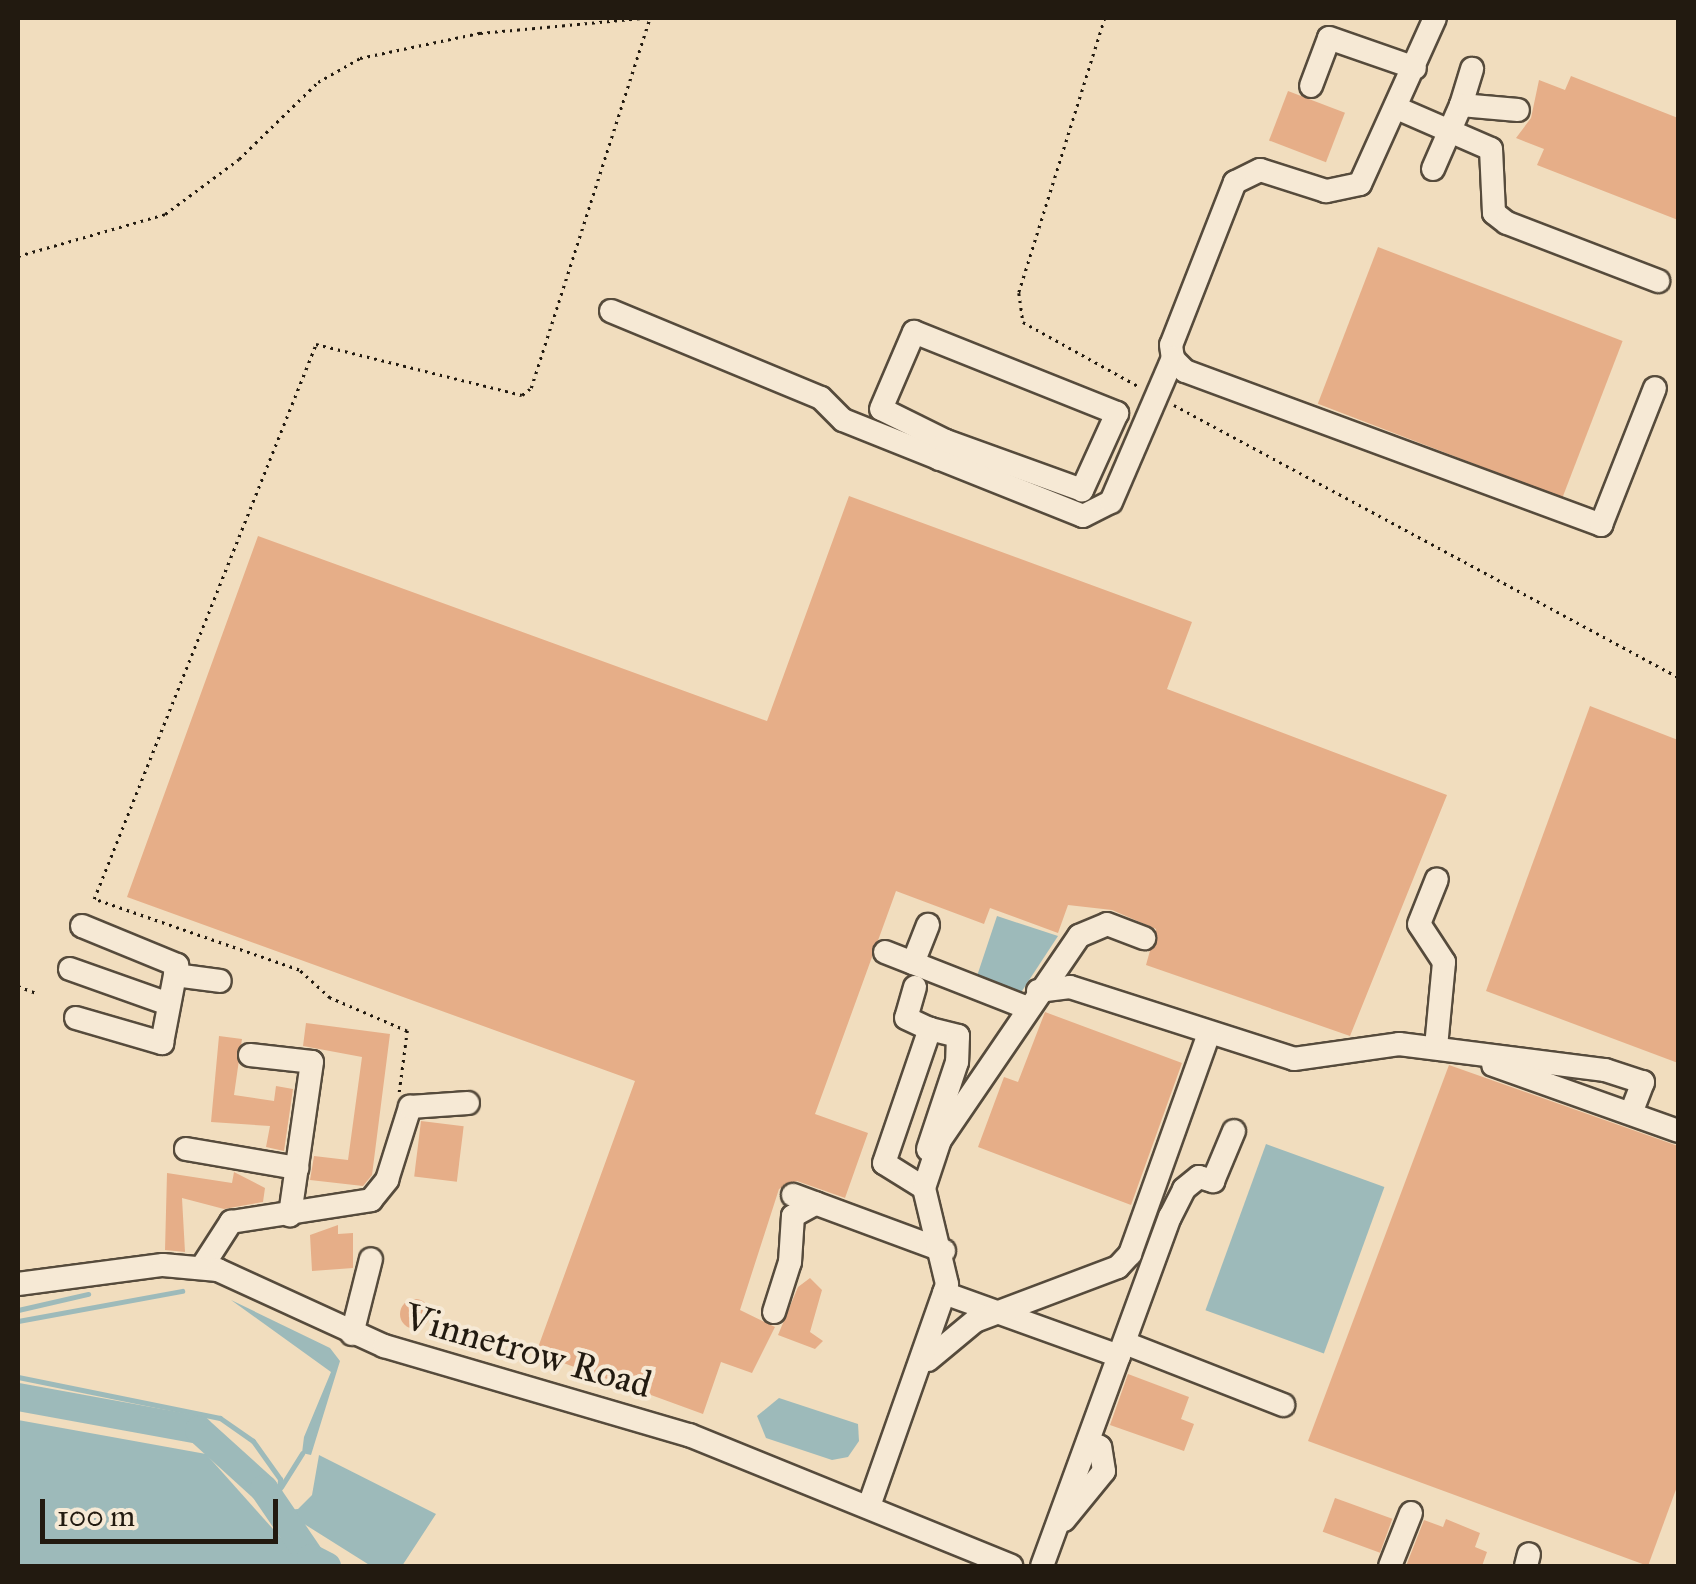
<!DOCTYPE html>
<style>
body{margin:0}
#map{position:relative;width:1696px;height:1584px;overflow:hidden;background:#f1ddbe;font-family:"IM FELL Great Primer",serif}
div>[style]{position:absolute}
[style*='--x']{left:calc(var(--x)*1px);top:calc(var(--y)*1px);width:calc(var(--w)*1px);rotate:calc(var(--a)*1deg)}
.water>*{inset:0;background:#9dbaba;transform-origin:0 0}
.stream>*{height:5px;margin:-2.5px;padding:0 2.5px;transform-origin:2.5px;border-radius:2.5px;background:#9dbaba}
.river>*{height:28px;margin:-14px;padding:0 14px;transform-origin:14px;border-radius:14px;background:#9dbaba}
.building>*{inset:0;background:#e6ae88;transform-origin:0 0}
.round{border-radius:50%}
.path>*{height:2.5px;margin-top:-1.25px;transform-origin:0;background:repeating-linear-gradient(90deg,#221a10 0 2.5px,transparent 0 7.5px)}
.roads{filter:drop-shadow(2px 0 #564b3c) drop-shadow(-2px 0 #564b3c) drop-shadow(0 2px #564b3c) drop-shadow(0 -2px #564b3c)}
.minor>*{height:22px;margin:-11px;padding:0 11px;transform-origin:11px;border-radius:11px;background:#f6e9d5}
span{translate:-50% -50%;white-space:nowrap;text-align:center;line-height:1.15;-webkit-text-stroke:8px #f6e9d5;paint-order:stroke}
.street-label{font-size:38px;color:#221a10}
.frame{position:absolute;inset:0;border:20px solid #221a10;pointer-events:none}
.scale{position:absolute;left:40px;top:1499px;width:238px;height:45px;box-sizing:border-box;border:5px solid #221a10;border-top:0;padding-left:12px;font-size:30px;line-height:35px;white-space:nowrap;color:#221a10;-webkit-text-stroke:8px #f6e9d5;paint-order:stroke}
</style>
<div id="map">
<div class="water">
<div style="clip-path:polygon(997px 916px,1058px 936px,1020px 994px,976px 979px)"></div>
<div style="left:1266px;top:1144px;width:126px;height:177px;rotate:20deg"></div>
<div style="clip-path:polygon(231px 1300px,330px 1348px,340px 1361px,311px 1455px,302px 1453px,304px 1437px,331px 1372px)"></div>
<div style="clip-path:polygon(779px 1398px,858px 1424px,859px 1441px,848px 1457px,832px 1460px,766px 1438px,757px 1416px)"></div>
<div style="clip-path:polygon(18px 1420px,206px 1454px,306px 1566px,18px 1566px)"></div>
<div style="clip-path:polygon(319px 1455px,436px 1514px,402px 1566px,371px 1566px,301px 1522px,289px 1528px,278px 1511px,298px 1509px,312px 1495px)"></div>
</div>
<div class="stream">
<div style="--x:18;--y:1310;--w:72;--a:-12.9"></div>
<div style="--x:18;--y:1321;--w:167;--a:-10.4"></div>
<div style="--x:18;--y:1377;--w:206;--a:11.5"></div>
<div style="--x:220;--y:1418;--w:40;--a:34.9"></div>
<div style="--x:253;--y:1441;--w:47;--a:54.6"></div>
<div style="--x:280;--y:1479;--w:32;--a:94"></div>
<div style="--x:281;--y:1487;--w:40;--a:-58"></div>
</div>
<div class="river">
<div style="--x:18;--y:1397;--w:184;--a:10.3"></div>
<div style="--x:199;--y:1430;--w:88;--a:42.2"></div>
<div style="--x:264;--y:1489;--w:83;--a:55.7"></div>
<div style="--x:311;--y:1558;--w:18;--a:27"></div>
</div>
<div class="building">
<div style="clip-path:polygon(1571px 76px,1678px 118px,1678px 220px,1537px 165px,1544px 149px,1516px 138px,1531px 118px,1539px 80px,1565px 90px)"></div>
<div style="left:1288px;top:91px;width:61px;height:53px;rotate:21deg"></div>
<div style="left:1378px;top:247px;width:262px;height:168px;rotate:21deg"></div>
<div style="clip-path:polygon(849px 496px,1192px 622px,1167px 689px,1447px 795px,1350px 1036px,1146px 965px,1156px 929px,1112px 910px,1068px 905px,1058px 933px,990px 908px,984px 924px,896px 891px,815px 1114px,868px 1133px,845px 1198px,797px 1181px,779px 1189px,740px 1310px,775px 1327px,752px 1373px,721px 1362px,703px 1414px,536px 1353px,635px 1081px,127px 897px,258px 536px,767px 721px)"></div>
<div style="clip-path:polygon(1590px 706px,1678px 740px,1678px 1063px,1486px 991px)"></div>
<div style="clip-path:polygon(1045px 1012px,1182px 1063px,1131px 1205px,978px 1147px,1004px 1077px,1018px 1082px)"></div>
<div style="clip-path:polygon(306px 1023px,390px 1034px,372px 1175px,363px 1186px,310px 1180px,314px 1156px,348px 1160px,362px 1057px,303px 1046px)"></div>
<div style="clip-path:polygon(219px 1036px,242px 1039px,234px 1095px,274px 1101px,276px 1086px,293px 1089px,284px 1151px,266px 1147px,270px 1126px,211px 1122px)"></div>
<div style="clip-path:polygon(1449px 1065px,1678px 1146px,1678px 1484px,1648px 1566px,1308px 1441px)"></div>
<div style="left:421px;top:1121px;width:43px;height:56px;rotate:7deg"></div>
<div style="clip-path:polygon(234px 1172px,265px 1188px,263px 1202px,224px 1209px,182px 1198px,185px 1252px,165px 1250px,167px 1173px,232px 1183px)"></div>
<div style="clip-path:polygon(338px 1225px,338px 1234px,353px 1233px,353px 1268px,312px 1271px,310px 1235px)"></div>
<div style="clip-path:polygon(810px 1278px,822px 1290px,810px 1332px,823px 1341px,815px 1349px,778px 1335px,798px 1287px)"></div>
<div class="round" style="left:400px;top:1299px;width:30px;height:30px"></div>
<div style="clip-path:polygon(1128px 1374px,1189px 1397px,1181px 1419px,1194px 1424px,1184px 1451px,1110px 1425px)"></div>
<div style="left:1335px;top:1498px;width:61px;height:36px;rotate:20deg"></div>
<div style="clip-path:polygon(1446px 1519px,1480px 1533px,1475px 1547px,1487px 1552px,1482px 1566px,1406px 1566px,1424px 1520px,1443px 1527px)"></div>
</div>
<div class="path">
<div style="--x:1105;--y:18;--w:288;--a:107.4"></div>
<div style="--x:1019;--y:293;--w:29;--a:82"></div>
<div style="--x:1023;--y:322;--w:134;--a:29.1"></div>
<div style="--x:18;--y:256;--w:153;--a:-15.9"></div>
<div style="--x:165;--y:214;--w:92;--a:-36.6"></div>
<div style="--x:239;--y:159;--w:110;--a:-44.3"></div>
<div style="--x:318;--y:82;--w:48;--a:-29.7"></div>
<div style="--x:360;--y:58;--w:123;--a:-11.8"></div>
<div style="--x:480;--y:33;--w:163;--a:-5.3"></div>
<div style="--x:1174;--y:405;--w:573;--a:28.35"></div>
<div style="--x:18;--y:986;--w:22;--a:21"></div>
<div style="--x:399;--y:1092;--w:62;--a:-82.5"></div>
<div style="--x:407;--y:1031;--w:84;--a:-156.8"></div>
<div style="--x:330;--y:998;--w:42;--a:-137.9"></div>
<div style="--x:299;--y:970;--w:217;--a:-160.9"></div>
<div style="--x:94;--y:899;--w:598;--a:-68.2"></div>
<div style="--x:316;--y:344;--w:212;--a:13.9"></div>
<div style="--x:522;--y:395;--w:11;--a:-38"></div>
<div style="--x:531;--y:388;--w:389;--a:-72.2"></div>
</div>
<div class="roads">
<div class="minor">
<div style="--x:1435;--y:18;--w:182;--a:114.3"></div>
<div style="--x:1360;--y:184;--w:35;--a:168"></div>
<div style="--x:1326;--y:191;--w:69;--a:-162.3"></div>
<div style="--x:1260;--y:170;--w:28;--a:154"></div>
<div style="--x:1235;--y:182;--w:175;--a:111.4"></div>
<div style="--x:1171;--y:345;--w:14;--a:82"></div>
<div style="--x:1173;--y:359;--w:17;--a:45"></div>
<div style="--x:1185;--y:371;--w:444;--a:20.3"></div>
<div style="--x:1601;--y:525;--w:147;--a:-68.5"></div>
<div style="--x:1311;--y:86;--w:51;--a:-69.4"></div>
<div style="--x:1329;--y:38;--w:91;--a:19.2"></div>
<div style="--x:1461;--y:105;--w:38;--a:-73"></div>
<div style="--x:1399;--y:109;--w:100;--a:23.5"></div>
<div style="--x:1491;--y:149;--w:64;--a:87.3"></div>
<div style="--x:1494;--y:213;--w:16;--a:38"></div>
<div style="--x:1507;--y:223;--w:162;--a:21"></div>
<div style="--x:1433;--y:169;--w:70;--a:-66.4"></div>
<div style="--x:1461;--y:105;--w:57;--a:5"></div>
<div style="--x:611;--y:311;--w:227;--a:22.5"></div>
<div style="--x:821;--y:398;--w:31;--a:45"></div>
<div style="--x:843;--y:420;--w:258;--a:21.8"></div>
<div style="--x:1083;--y:516;--w:31;--a:-27"></div>
<div style="--x:1111;--y:502;--w:157;--a:-66.7"></div>
<div style="--x:939;--y:459;--w:19;--a:-69"></div>
<div style="--x:946;--y:441;--w:72;--a:-153.8"></div>
<div style="--x:881;--y:409;--w:84;--a:-66.8"></div>
<div style="--x:914;--y:332;--w:219;--a:21.8"></div>
<div style="--x:1117;--y:413;--w:85;--a:114.4"></div>
<div style="--x:1082;--y:490;--w:145;--a:-160.2"></div>
<div style="--x:82;--y:926;--w:103;--a:22.3"></div>
<div style="--x:177;--y:965;--w:10;--a:101"></div>
<div style="--x:885;--y:952;--w:154;--a:21.4"></div>
<div style="--x:913;--y:963;--w:41;--a:-68.5"></div>
<div style="--x:70;--y:969;--w:105;--a:19.5"></div>
<div style="--x:915;--y:987;--w:32;--a:106"></div>
<div style="--x:906;--y:1018;--w:26;--a:25"></div>
<div style="--x:1038;--y:991;--w:32;--a:-7"></div>
<div style="--x:1070;--y:987;--w:235;--a:17.8"></div>
<div style="--x:1294;--y:1059;--w:106;--a:-8.1"></div>
<div style="--x:1399;--y:1044;--w:208;--a:7.2"></div>
<div style="--x:1605;--y:1070;--w:40;--a:18"></div>
<div style="--x:1643;--y:1082;--w:33;--a:111"></div>
<div style="--x:76;--y:1018;--w:90;--a:16.2"></div>
<div style="--x:162;--y:1043;--w:69;--a:-79.2"></div>
<div style="--x:175;--y:975;--w:45;--a:7.6"></div>
<div style="--x:1436;--y:1047;--w:85;--a:-84.6"></div>
<div style="--x:1444;--y:962;--w:45;--a:-123.3"></div>
<div style="--x:1419;--y:924;--w:48;--a:-68.2"></div>
<div style="--x:250;--y:1055;--w:62;--a:6.4"></div>
<div style="--x:312;--y:1062;--w:155;--a:98.2"></div>
<div style="--x:1493;--y:1065;--w:196;--a:19.6"></div>
<div style="--x:186;--y:1149;--w:113;--a:9.7"></div>
<div style="--x:924;--y:1188;--w:47;--a:-148"></div>
<div style="--x:884;--y:1163;--w:142;--a:-71.1"></div>
<div style="--x:930;--y:1029;--w:29;--a:14"></div>
<div style="--x:958;--y:1036;--w:26;--a:92"></div>
<div style="--x:957;--y:1062;--w:92;--a:108.4"></div>
<div style="--x:793;--y:1195;--w:161;--a:20.3"></div>
<div style="--x:202;--y:1267;--w:54;--a:-57.2"></div>
<div style="--x:231;--y:1222;--w:142;--a:-8.9"></div>
<div style="--x:371;--y:1200;--w:26;--a:-51"></div>
<div style="--x:387;--y:1180;--w:77;--a:-72.5"></div>
<div style="--x:410;--y:1107;--w:58;--a:-3.9"></div>
<div style="--x:18;--y:1284;--w:146;--a:-7.5"></div>
<div style="--x:163;--y:1265;--w:55;--a:5.2"></div>
<div style="--x:218;--y:1270;--w:183;--a:24.6"></div>
<div style="--x:384;--y:1346;--w:318;--a:16.3"></div>
<div style="--x:689;--y:1435;--w:348;--a:22.1"></div>
<div style="--x:944;--y:1293;--w:186;--a:19.8"></div>
<div style="--x:774;--y:1312;--w:52;--a:-72.3"></div>
<div style="--x:790;--y:1262;--w:46;--a:-86.3"></div>
<div style="--x:793;--y:1216;--w:26;--a:-29"></div>
<div style="--x:352;--y:1334;--w:77;--a:-75.8"></div>
<div style="--x:1125;--y:1343;--w:170;--a:21.4"></div>
<div style="--x:928;--y:1360;--w:61;--a:-39.7"></div>
<div style="--x:975;--y:1321;--w:153;--a:-20.7"></div>
<div style="--x:1118;--y:1267;--w:18;--a:-47"></div>
<div style="--x:1130;--y:1254;--w:235;--a:-70.3"></div>
<div style="--x:869;--y:1506;--w:235;--a:-70.6"></div>
<div style="--x:947;--y:1284;--w:99;--a:-103.5"></div>
<div style="--x:924;--y:1188;--w:51;--a:-71.6"></div>
<div style="--x:940;--y:1140;--w:247;--a:-55.7"></div>
<div style="--x:1079;--y:936;--w:30;--a:-23"></div>
<div style="--x:1107;--y:924;--w:40;--a:21"></div>
<div style="--x:1064;--y:1520;--w:63;--a:-50.8"></div>
<div style="--x:1104;--y:1471;--w:24;--a:-99"></div>
<div style="--x:1100;--y:1447;--w:13;--a:-157"></div>
<div style="--x:1042;--y:1566;--w:372;--a:-69.9"></div>
<div style="--x:1170;--y:1217;--w:31;--a:-63"></div>
<div style="--x:1184;--y:1189;--w:19;--a:-39"></div>
<div style="--x:1199;--y:1177;--w:15;--a:16"></div>
<div style="--x:1213;--y:1181;--w:54;--a:-67.2"></div>
<div style="--x:1390;--y:1566;--w:57;--a:-68.4"></div>
<div style="--x:1526;--y:1566;--w:12;--a:-76"></div>
</div>
</div>
<div class="street-label">
<span style="left:528px;top:1351px;rotate:16deg">Vinnetrow Road</span>
</div>
<div class="frame"></div>
<div class="scale">100 m</div>
</div>
